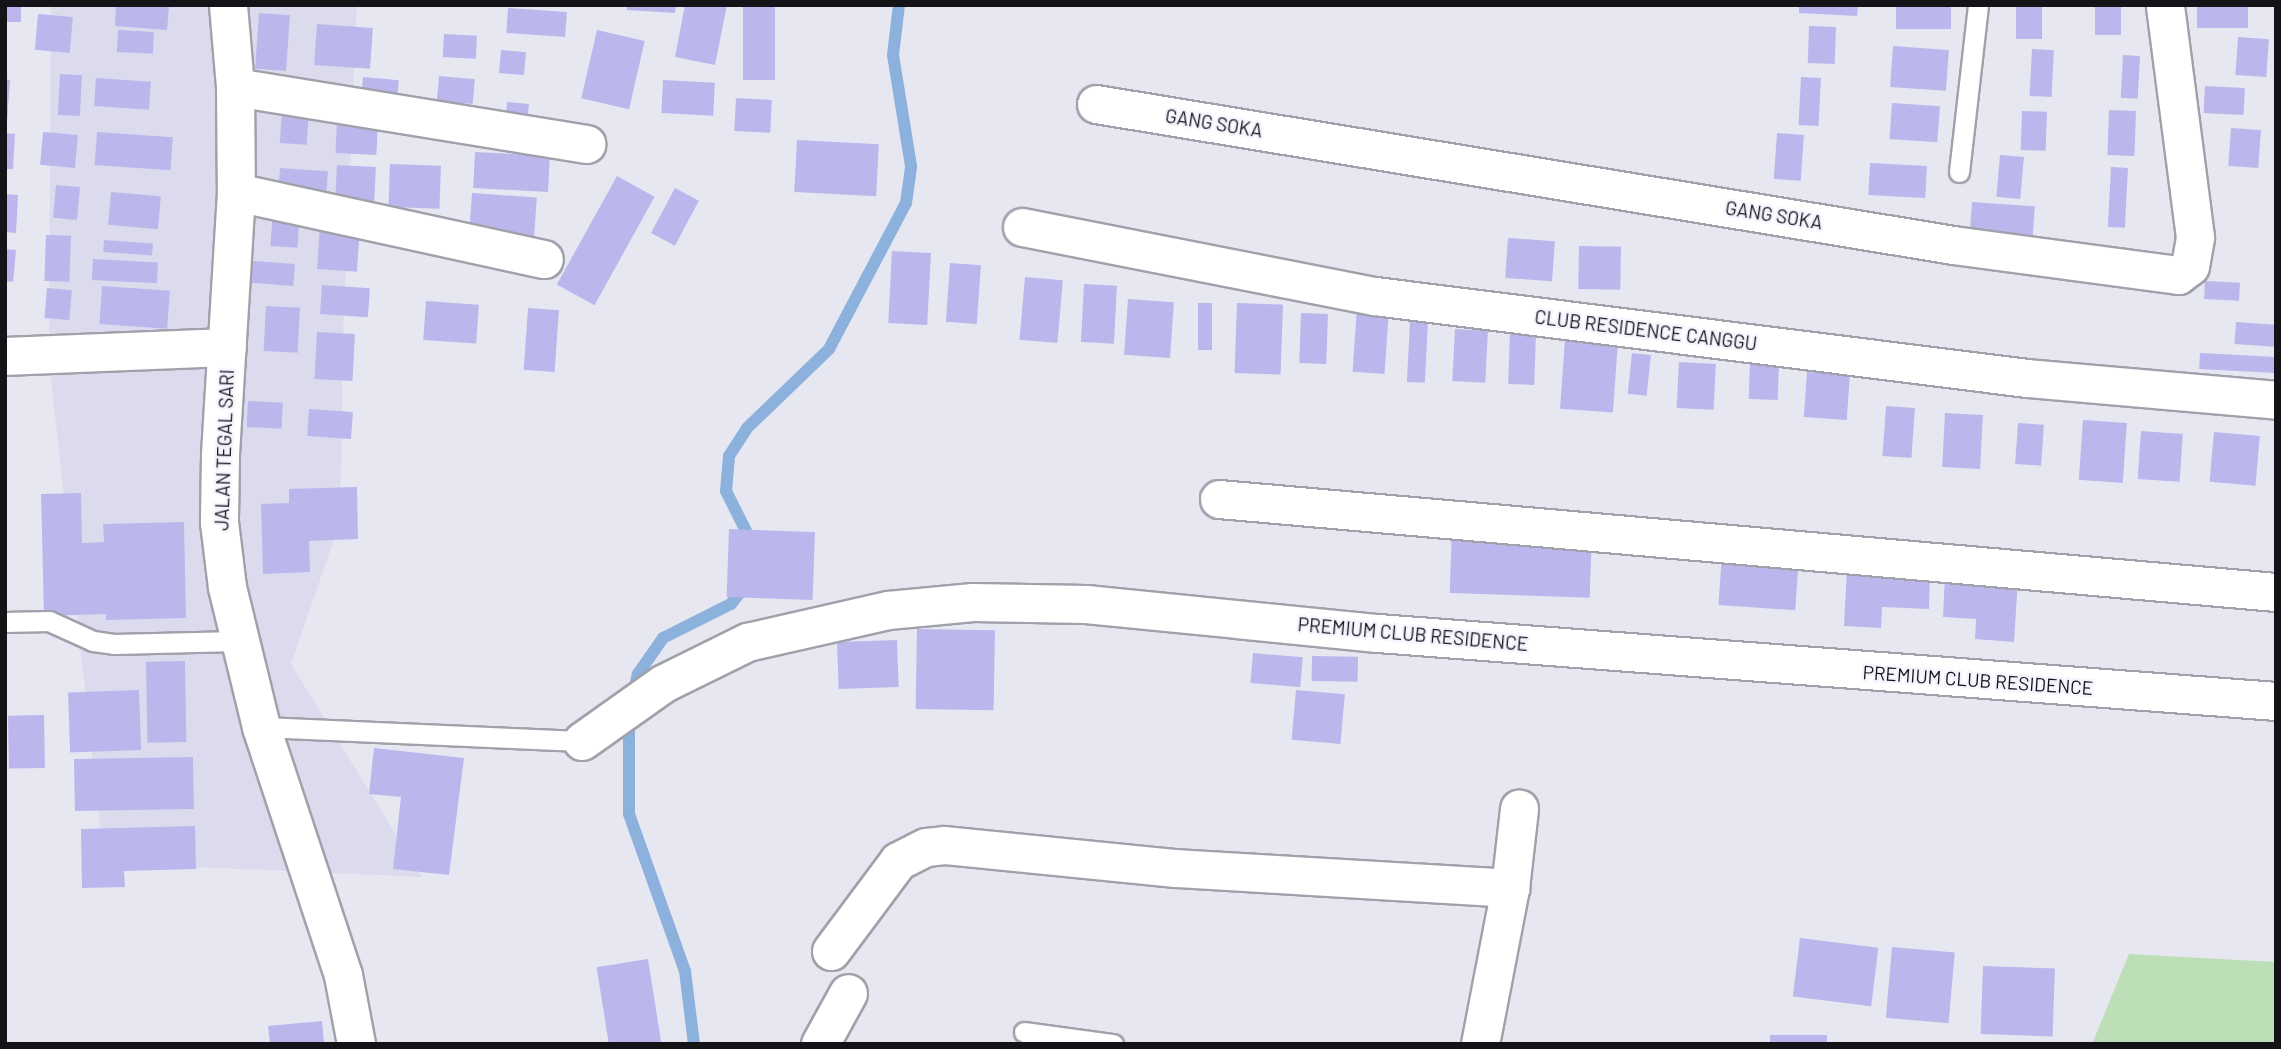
<!DOCTYPE html>
<style>
body{margin:0}
#map{position:relative;width:2281px;height:1049px;overflow:hidden;background:#e7e7f2;font-family:Barlow,sans-serif}
div>[style]{position:absolute}
[style*='--x']{left:calc(var(--x)*1px);top:calc(var(--y)*1px);width:calc(var(--w)*1px);rotate:calc(var(--a)*1deg)}
.built>*{inset:0;background:#dcdbed}
.green>*{inset:0;background:#bddfb7}
.stream>*{height:12px;margin:-6px;padding:0 6px;transform-origin:6px;border-radius:6px;background:#8cb1dc}
.building>*{inset:0;background:#bbb7ec;transform-origin:0 0}
.roads{filter:drop-shadow(2px 0 #a1a1ab) drop-shadow(-2px 0 #a1a1ab) drop-shadow(0 2px #a1a1ab) drop-shadow(0 -2px #a1a1ab)}
.lane>*{height:19px;margin:-9.5px;padding:0 9.5px;transform-origin:9.5px;border-radius:9.5px;background:#fff}
.street>*{height:37px;margin:-18.5px;padding:0 18.5px;transform-origin:18.5px;border-radius:18.5px;background:#fff}
span{translate:-50% -50%;white-space:nowrap;text-align:center;line-height:1.15;-webkit-text-stroke:5px #f4f4ff;paint-order:stroke}
.street-label{font-size:19px;color:#141317}
.frame{position:absolute;inset:0;border:7px solid #141317;pointer-events:none}
</style>
<div id="map">
<div class="built">
<div style="clip-path:polygon(51px 5px,357px 5px,344px 302px,340px 522px,291px 664px,422px 877px,104px 863px,49px 361px)"></div>
</div>
<div class="green">
<div style="clip-path:polygon(2129px 954px,2276px 962px,2276px 1044px,2092px 1044px)"></div>
</div>
<div class="stream">
<div style="--x:752;--y:543;--w:58;--a:-116.6"></div>
<div style="--x:726;--y:491;--w:35;--a:-85"></div>
<div style="--x:729;--y:456;--w:33;--a:-57"></div>
<div style="--x:747;--y:428;--w:114;--a:-43.9"></div>
<div style="--x:829;--y:349;--w:165;--a:-62.2"></div>
<div style="--x:906;--y:203;--w:37;--a:-82"></div>
<div style="--x:911;--y:166;--w:112;--a:-99.2"></div>
<div style="--x:893;--y:55;--w:50;--a:-83.2"></div>
<div style="--x:633;--y:695;--w:22;--a:-77"></div>
<div style="--x:638;--y:674;--w:44;--a:-55.2"></div>
<div style="--x:663;--y:638;--w:76;--a:-26.6"></div>
<div style="--x:731;--y:604;--w:23;--a:-52"></div>
<div style="--x:629;--y:716;--w:98;--a:90"></div>
<div style="--x:629;--y:814;--w:167;--a:70.4"></div>
<div style="--x:685;--y:971;--w:74;--a:83"></div>
</div>
<div class="building">
<div style="left:5px;top:5px;width:16px;height:17px"></div>
<div style="clip-path:polygon(116px 5px,169px 5px,167px 30px,115px 26px)"></div>
<div style="clip-path:polygon(627px 5px,676px 5px,675px 13px,627px 10px)"></div>
<div style="clip-path:polygon(685px 5px,727px 5px,715px 65px,675px 57px)"></div>
<div style="left:743px;top:5px;width:32px;height:75px"></div>
<div style="clip-path:polygon(1799px 5px,1858px 5px,1857px 16px,1799px 13px)"></div>
<div style="left:1896px;top:5px;width:55px;height:24px"></div>
<div style="left:2016px;top:5px;width:26px;height:34px"></div>
<div style="left:2095px;top:5px;width:26px;height:30px"></div>
<div style="left:2197px;top:5px;width:51px;height:23px"></div>
<div style="left:508px;top:8px;width:59px;height:25px;rotate:4deg"></div>
<div style="left:259px;top:13px;width:31px;height:56px;rotate:4deg"></div>
<div style="left:38px;top:14px;width:35px;height:36px;rotate:5deg"></div>
<div style="left:317px;top:24px;width:56px;height:41px;rotate:4deg"></div>
<div style="left:1809px;top:26px;width:27px;height:37px;rotate:2deg"></div>
<div style="left:118px;top:30px;width:36px;height:22px;rotate:3deg"></div>
<div style="left:597px;top:30px;width:49px;height:70px;rotate:13deg"></div>
<div style="left:444px;top:34px;width:33px;height:23px;rotate:3deg"></div>
<div style="left:2238px;top:37px;width:31px;height:38px;rotate:4deg"></div>
<div style="left:1893px;top:46px;width:56px;height:41px;rotate:4deg"></div>
<div style="left:2032px;top:49px;width:22px;height:47px;rotate:3deg"></div>
<div style="left:501px;top:50px;width:25px;height:23px;rotate:5deg"></div>
<div style="left:2123px;top:55px;width:17px;height:43px;rotate:3deg"></div>
<div style="left:60px;top:74px;width:22px;height:41px;rotate:3deg"></div>
<div style="left:439px;top:76px;width:36px;height:25px;rotate:5deg"></div>
<div style="left:363px;top:77px;width:36px;height:24px;rotate:5deg"></div>
<div style="left:1801px;top:77px;width:20px;height:48px;rotate:3deg"></div>
<div style="left:96px;top:78px;width:55px;height:28px;rotate:4deg"></div>
<div style="clip-path:polygon(5px 79px,10px 80px,7px 122px,5px 122px)"></div>
<div style="left:663px;top:80px;width:52px;height:33px;rotate:3deg"></div>
<div style="left:2205px;top:86px;width:40px;height:27px;rotate:3deg"></div>
<div style="left:736px;top:98px;width:36px;height:33px;rotate:3deg"></div>
<div style="left:507px;top:102px;width:22px;height:18px;rotate:5deg"></div>
<div style="left:1892px;top:103px;width:48px;height:36px;rotate:4deg"></div>
<div style="left:2109px;top:110px;width:27px;height:45px;rotate:2deg"></div>
<div style="left:282px;top:111px;width:27px;height:32px;rotate:4deg"></div>
<div style="left:2022px;top:111px;width:25px;height:39px;rotate:2deg"></div>
<div style="left:337px;top:122px;width:41px;height:31px;rotate:3deg"></div>
<div style="left:2231px;top:128px;width:30px;height:38px;rotate:4deg"></div>
<div style="left:43px;top:132px;width:35px;height:33px;rotate:5deg"></div>
<div style="left:97px;top:132px;width:76px;height:33px;rotate:4deg"></div>
<div style="clip-path:polygon(5px 133px,15px 134px,13px 169px,5px 169px)"></div>
<div style="left:1777px;top:133px;width:27px;height:46px;rotate:4deg"></div>
<div style="left:797px;top:140px;width:82px;height:52px;rotate:3deg"></div>
<div style="left:475px;top:152px;width:75px;height:36px;rotate:3deg"></div>
<div style="left:2000px;top:155px;width:24px;height:42px;rotate:5deg"></div>
<div style="left:1870px;top:163px;width:57px;height:32px;rotate:3deg"></div>
<div style="left:390px;top:164px;width:51px;height:43px;rotate:2deg"></div>
<div style="left:337px;top:165px;width:39px;height:38px;rotate:3deg"></div>
<div style="left:2111px;top:167px;width:17px;height:60px;rotate:3deg"></div>
<div style="left:280px;top:168px;width:48px;height:32px;rotate:4deg"></div>
<div style="left:617px;top:176px;width:43px;height:124px;rotate:29deg"></div>
<div style="left:56px;top:185px;width:24px;height:33px;rotate:5deg"></div>
<div style="left:675px;top:188px;width:27px;height:51px;rotate:28deg"></div>
<div style="left:111px;top:192px;width:50px;height:33px;rotate:5deg"></div>
<div style="left:472px;top:193px;width:65px;height:40px;rotate:4deg"></div>
<div style="clip-path:polygon(5px 194px,18px 195px,16px 233px,5px 232px)"></div>
<div style="left:1972px;top:202px;width:63px;height:34px;rotate:4deg"></div>
<div style="left:273px;top:209px;width:27px;height:37px;rotate:4deg"></div>
<div style="left:320px;top:226px;width:40px;height:43px;rotate:4deg"></div>
<div style="left:46px;top:235px;width:25px;height:46px;rotate:2deg"></div>
<div style="left:1508px;top:238px;width:47px;height:40px;rotate:4deg"></div>
<div style="left:104px;top:240px;width:49px;height:12px;rotate:4deg"></div>
<div style="left:1579px;top:246px;width:42px;height:43px;rotate:1deg"></div>
<div style="left:5px;top:249px;width:11px;height:32px;rotate:5deg"></div>
<div style="left:892px;top:251px;width:39px;height:72px;rotate:3deg"></div>
<div style="left:93px;top:259px;width:65px;height:21px;rotate:3deg"></div>
<div style="left:253px;top:261px;width:42px;height:22px;rotate:4deg"></div>
<div style="left:950px;top:263px;width:31px;height:59px;rotate:4deg"></div>
<div style="left:1025px;top:277px;width:38px;height:63px;rotate:5deg"></div>
<div style="left:2205px;top:281px;width:35px;height:18px;rotate:3deg"></div>
<div style="left:1084px;top:284px;width:33px;height:58px;rotate:3deg"></div>
<div style="left:322px;top:285px;width:48px;height:29px;rotate:4deg"></div>
<div style="left:102px;top:286px;width:68px;height:38px;rotate:4deg"></div>
<div style="left:47px;top:288px;width:25px;height:30px;rotate:5deg"></div>
<div style="left:1128px;top:299px;width:46px;height:56px;rotate:4deg"></div>
<div style="left:426px;top:301px;width:53px;height:39px;rotate:4deg"></div>
<div style="left:1198px;top:303px;width:14px;height:47px"></div>
<div style="left:1237px;top:303px;width:46px;height:70px;rotate:2deg"></div>
<div style="left:266px;top:306px;width:34px;height:45px;rotate:3deg"></div>
<div style="left:528px;top:308px;width:31px;height:62px;rotate:4deg"></div>
<div style="left:1357px;top:308px;width:32px;height:64px;rotate:4deg"></div>
<div style="left:1301px;top:313px;width:27px;height:50px;rotate:2deg"></div>
<div style="left:1410px;top:322px;width:18px;height:60px;rotate:3deg"></div>
<div style="left:2236px;top:322px;width:40px;height:22px;rotate:4deg"></div>
<div style="left:1455px;top:329px;width:33px;height:52px;rotate:3deg"></div>
<div style="left:317px;top:332px;width:38px;height:47px;rotate:3deg"></div>
<div style="left:1510px;top:332px;width:26px;height:52px;rotate:2deg"></div>
<div style="left:1565px;top:338px;width:53px;height:71px;rotate:4deg"></div>
<div style="left:1632px;top:353px;width:19px;height:41px;rotate:6deg"></div>
<div style="left:2200px;top:353px;width:76px;height:16px;rotate:3deg"></div>
<div style="left:1679px;top:362px;width:37px;height:46px;rotate:3deg"></div>
<div style="left:1750px;top:363px;width:29px;height:36px;rotate:2deg"></div>
<div style="left:1807px;top:372px;width:43px;height:45px;rotate:4deg"></div>
<div style="left:248px;top:401px;width:35px;height:26px;rotate:3deg"></div>
<div style="left:1886px;top:406px;width:29px;height:50px;rotate:4deg"></div>
<div style="left:309px;top:409px;width:44px;height:27px;rotate:4deg"></div>
<div style="left:1945px;top:413px;width:38px;height:54px;rotate:3deg"></div>
<div style="left:2083px;top:420px;width:44px;height:60px;rotate:4deg"></div>
<div style="left:2018px;top:423px;width:26px;height:41px;rotate:4deg"></div>
<div style="left:2141px;top:431px;width:42px;height:48px;rotate:4deg"></div>
<div style="left:2214px;top:432px;width:46px;height:50px;rotate:5deg"></div>
<div style="clip-path:polygon(357px 487px,358px 539px,309px 541px,310px 572px,263px 574px,261px 504px,289px 503px,289px 489px)"></div>
<div style="clip-path:polygon(81px 493px,82px 543px,104px 542px,103px 524px,184px 522px,186px 618px,106px 620px,106px 614px,44px 616px,41px 494px)"></div>
<div style="left:1452px;top:528px;width:140px;height:65px;rotate:2deg"></div>
<div style="left:729px;top:529px;width:86px;height:68px;rotate:2deg"></div>
<div style="left:1722px;top:554px;width:77px;height:51px;rotate:4deg"></div>
<div style="clip-path:polygon(1847px 567px,1930px 571px,1929px 609px,1882px 607px,1881px 628px,1844px 626px)"></div>
<div style="clip-path:polygon(1945px 575px,2018px 579px,2014px 642px,1975px 639px,1976px 619px,1943px 617px)"></div>
<div style="left:917px;top:629px;width:78px;height:80px;rotate:1deg"></div>
<div style="left:897px;top:640px;width:47px;height:60px;rotate:88deg"></div>
<div style="left:1253px;top:653px;width:50px;height:30px;rotate:5deg"></div>
<div style="left:1312px;top:656px;width:46px;height:25px;rotate:1deg"></div>
<div style="left:185px;top:661px;width:81px;height:39px;rotate:89deg"></div>
<div style="left:139px;top:690px;width:60px;height:71px;rotate:88deg"></div>
<div style="left:1296px;top:690px;width:49px;height:50px;rotate:5deg"></div>
<div style="left:44px;top:715px;width:53px;height:36px;rotate:89deg"></div>
<div style="clip-path:polygon(374px 748px,464px 758px,449px 875px,393px 869px,401px 797px,369px 794px)"></div>
<div style="left:193px;top:757px;width:52px;height:119px;rotate:89deg"></div>
<div style="clip-path:polygon(195px 826px,196px 869px,124px 871px,125px 887px,82px 888px,81px 829px)"></div>
<div style="left:1800px;top:938px;width:79px;height:59px;rotate:7deg"></div>
<div style="left:1892px;top:947px;width:63px;height:71px;rotate:5deg"></div>
<div style="left:648px;top:959px;width:86px;height:52px;rotate:81deg"></div>
<div style="left:1983px;top:966px;width:72px;height:68px;rotate:2deg"></div>
<div style="clip-path:polygon(322px 1021px,324px 1044px,270px 1044px,268px 1026px)"></div>
<div style="left:1770px;top:1035px;width:57px;height:9px"></div>
</div>
<div class="roads">
<div class="lane">
<div style="--x:1959;--y:172;--w:168;--a:-83.5"></div>
<div style="--x:5;--y:622;--w:44;--a:-1.3"></div>
<div style="--x:49;--y:621;--w:48;--a:24.4"></div>
<div style="--x:93;--y:641;--w:21;--a:8"></div>
<div style="--x:114;--y:644;--w:123;--a:-1.4"></div>
<div style="--x:261;--y:727;--w:321;--a:2.5"></div>
<div style="--x:1024;--y:1032;--w:90;--a:7.7"></div>
</div>
<div class="street">
<div style="--x:228;--y:5;--w:82;--a:85.1"></div>
<div style="--x:235;--y:87;--w:105;--a:89.5"></div>
<div style="--x:236;--y:192;--w:263;--a:93.5"></div>
<div style="--x:220;--y:455;--w:67;--a:90.9"></div>
<div style="--x:219;--y:522;--w:65;--a:83"></div>
<div style="--x:227;--y:587;--w:144;--a:76.3"></div>
<div style="--x:261;--y:727;--w:261;--a:71.7"></div>
<div style="--x:343;--y:975;--w:70;--a:79.3"></div>
<div style="--x:235;--y:87;--w:356;--a:9.2"></div>
<div style="--x:1096;--y:104;--w:869;--a:9.34"></div>
<div style="--x:1953;--y:245;--w:227;--a:7.6"></div>
<div style="--x:2178;--y:275;--w:15;--a:-37"></div>
<div style="--x:2190;--y:266;--w:29;--a:-80"></div>
<div style="--x:2195;--y:237;--w:234;--a:-97.4"></div>
<div style="--x:236;--y:192;--w:315;--a:12.3"></div>
<div style="--x:1022;--y:227;--w:360;--a:11.1"></div>
<div style="--x:1375;--y:296;--w:657;--a:7.17"></div>
<div style="--x:2027;--y:378;--w:250;--a:5"></div>
<div style="--x:5;--y:356;--w:222;--a:-2.3"></div>
<div style="--x:1219;--y:499;--w:1061;--a:5.03"></div>
<div style="--x:582;--y:741;--w:100;--a:-35.3"></div>
<div style="--x:664;--y:683;--w:93;--a:-26.3"></div>
<div style="--x:747;--y:642;--w:145;--a:-12.8"></div>
<div style="--x:888;--y:610;--w:85;--a:-5.4"></div>
<div style="--x:973;--y:602;--w:113;--a:1"></div>
<div style="--x:1086;--y:604;--w:293;--a:5.7"></div>
<div style="--x:1378;--y:633;--w:901;--a:4.33"></div>
<div style="--x:831;--y:951;--w:112;--a:-53.3"></div>
<div style="--x:898;--y:861;--w:31;--a:-27"></div>
<div style="--x:926;--y:847;--w:18;--a:-6"></div>
<div style="--x:944;--y:845;--w:232;--a:5.7"></div>
<div style="--x:1175;--y:868;--w:336;--a:3.4"></div>
<div style="--x:820;--y:1044;--w:58;--a:-61.2"></div>
<div style="--x:1480;--y:1044;--w:159;--a:-79.1"></div>
<div style="--x:1510;--y:888;--w:80;--a:-83.5"></div>
</div>
</div>
<div class="street-label">
<span style="left:1214px;top:123px;rotate:9deg">GANG SOKA</span>
<span style="left:1774px;top:215px;rotate:9deg">GANG SOKA</span>
<span style="left:1646px;top:330px;rotate:7deg">CLUB RESIDENCE CANGGU</span>
<span style="left:224px;top:450px;rotate:-88deg">JALAN TEGAL SARI</span>
<span style="left:1413px;top:634px;rotate:5deg">PREMIUM CLUB RESIDENCE</span>
<span style="left:1978px;top:680px;rotate:4deg">PREMIUM CLUB RESIDENCE</span>
</div>
<div class="frame"></div>
</div>
